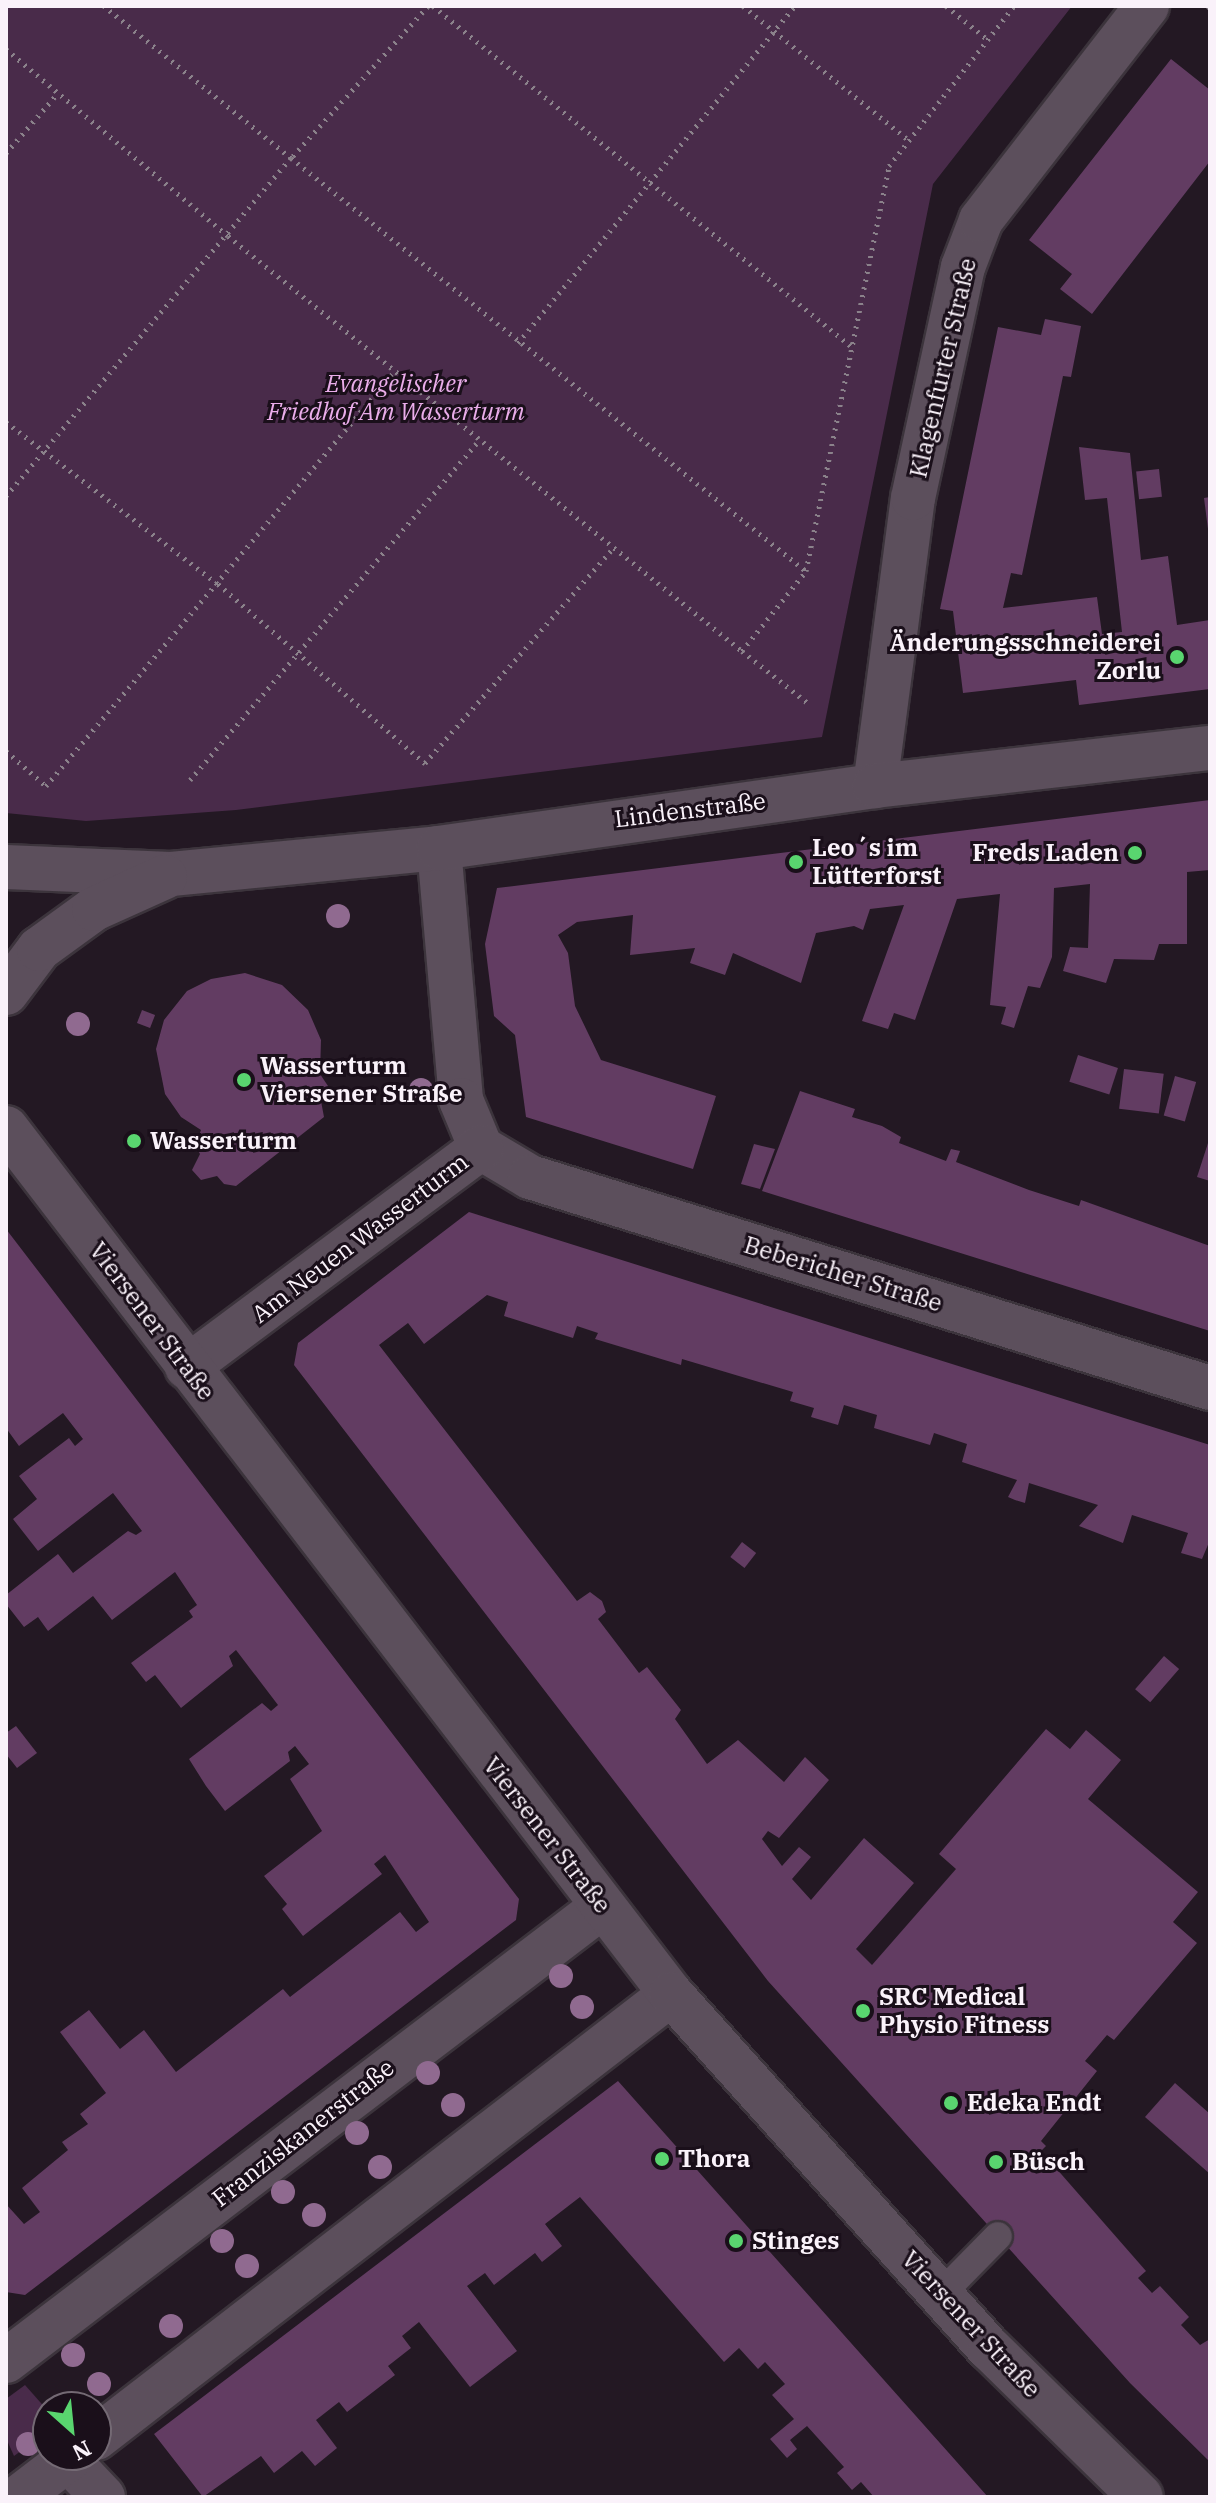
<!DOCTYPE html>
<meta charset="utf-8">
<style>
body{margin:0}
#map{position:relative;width:1216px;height:2503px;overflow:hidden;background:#231823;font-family:"IBM Plex Serif",serif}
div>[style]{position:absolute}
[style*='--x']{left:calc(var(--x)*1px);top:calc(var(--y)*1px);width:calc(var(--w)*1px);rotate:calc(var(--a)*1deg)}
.green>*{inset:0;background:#492b4a}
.building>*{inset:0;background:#623c62;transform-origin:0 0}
.path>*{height:5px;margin-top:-2.5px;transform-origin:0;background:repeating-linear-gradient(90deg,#8b828b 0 2px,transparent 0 8px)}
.roads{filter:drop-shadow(2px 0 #3c343c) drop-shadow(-2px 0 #3c343c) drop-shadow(0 2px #3c343c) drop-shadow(0 -2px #3c343c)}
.lane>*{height:28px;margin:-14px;padding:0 14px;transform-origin:14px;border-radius:14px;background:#5c4f5c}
.street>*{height:44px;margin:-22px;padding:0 22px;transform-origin:22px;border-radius:22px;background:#5c4f5c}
.secondary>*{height:44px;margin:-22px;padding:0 22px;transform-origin:22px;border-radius:22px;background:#5c4f5c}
.trees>*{width:24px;height:24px;margin:-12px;border-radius:50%;background:#906a90}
.dots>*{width:22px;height:22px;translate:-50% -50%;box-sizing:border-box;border:4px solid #1a0f1a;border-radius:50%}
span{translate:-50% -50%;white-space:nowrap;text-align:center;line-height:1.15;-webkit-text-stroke:6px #1a0f1a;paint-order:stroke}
.street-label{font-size:24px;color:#faf2fa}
.park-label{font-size:24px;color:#eaadea;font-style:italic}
.poi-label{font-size:24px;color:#faf2fa;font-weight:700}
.right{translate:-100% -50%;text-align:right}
.left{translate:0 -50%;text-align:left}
.frame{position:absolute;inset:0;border:8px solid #faf2fa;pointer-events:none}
.north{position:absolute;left:32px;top:2391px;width:80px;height:80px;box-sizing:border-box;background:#1a0f1a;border:2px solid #746a74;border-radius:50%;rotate:153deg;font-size:22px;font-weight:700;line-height:32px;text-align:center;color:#faf2fa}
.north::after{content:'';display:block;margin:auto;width:28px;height:36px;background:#59d56f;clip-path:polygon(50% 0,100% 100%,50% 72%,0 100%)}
</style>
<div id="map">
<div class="green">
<div style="clip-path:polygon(6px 6px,1072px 6px,933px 184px,822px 737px,236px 810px,86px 821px,6px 813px)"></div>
<div style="clip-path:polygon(25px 2385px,48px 2411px,48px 2431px,14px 2456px,6px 2438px,6px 2399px)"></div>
</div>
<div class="building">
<div style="clip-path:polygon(1171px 59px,1210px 90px,1210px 161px,1092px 314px,1060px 289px,1072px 274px,1029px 240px)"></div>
<div style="clip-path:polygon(1045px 319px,1081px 326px,1071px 377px,1063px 376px,1022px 575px,1011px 573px,1003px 608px,1097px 597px,1102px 634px,1122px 632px,1107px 498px,1085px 500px,1079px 447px,1130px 453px,1141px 560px,1168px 556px,1177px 625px,1210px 620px,1210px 689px,1079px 705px,1076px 680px,963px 693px,953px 611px,940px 609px,998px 327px,1041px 335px)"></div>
<div style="left:1159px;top:469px;width:28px;height:23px;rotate:84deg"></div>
<div style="clip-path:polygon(1210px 497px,1210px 529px,1208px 529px,1204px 498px)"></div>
<div style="clip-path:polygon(1210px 800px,1210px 870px,1187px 872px,1187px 944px,1159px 944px,1154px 960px,1114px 959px,1106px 983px,1063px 971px,1070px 947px,1088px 948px,1090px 884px,1054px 888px,1052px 957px,1040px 988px,1028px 986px,1014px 1028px,1001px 1024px,1006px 1007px,990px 1005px,1000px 894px,957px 899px,915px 1020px,894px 1013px,888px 1029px,862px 1021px,904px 905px,870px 909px,863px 930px,854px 926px,816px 933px,801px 983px,733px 953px,725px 975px,690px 963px,695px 948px,630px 955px,633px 915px,577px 922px,558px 935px,568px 953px,575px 1006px,601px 1060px,716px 1096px,693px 1169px,526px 1117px,515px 1035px,494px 1016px,485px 944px,497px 888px)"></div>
<div style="clip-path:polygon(245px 973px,282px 985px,308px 1010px,321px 1040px,320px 1074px,330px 1089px,321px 1101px,324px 1117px,236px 1186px,224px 1184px,217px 1176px,201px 1180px,192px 1170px,200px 1154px,195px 1146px,201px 1130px,181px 1117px,165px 1094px,156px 1049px,164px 1020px,187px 991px,211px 979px)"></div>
<div style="left:142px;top:1010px;width:14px;height:14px;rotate:21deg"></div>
<div style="left:1078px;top:1055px;width:42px;height:28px;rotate:18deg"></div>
<div style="left:1124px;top:1069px;width:40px;height:40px;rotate:7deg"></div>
<div style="left:1175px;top:1076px;width:22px;height:41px;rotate:16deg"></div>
<div style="clip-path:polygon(800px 1091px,855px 1109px,852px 1117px,882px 1126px,901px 1137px,899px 1143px,946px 1161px,951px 1149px,960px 1151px,956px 1162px,1029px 1190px,1079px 1206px,1081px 1200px,1210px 1246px,1210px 1331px,762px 1191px)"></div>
<div style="clip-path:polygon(1209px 1140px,1210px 1140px,1210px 1181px,1197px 1177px)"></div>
<div style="clip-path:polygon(754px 1144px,775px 1149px,760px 1189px,741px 1184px)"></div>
<div style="clip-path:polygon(469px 1212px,1210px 1445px,1210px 1540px,1202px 1559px,1181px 1553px,1188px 1533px,1132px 1515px,1123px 1543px,1079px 1526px,1098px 1505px,1029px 1483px,1025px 1503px,1015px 1500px,1008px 1497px,1017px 1480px,962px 1462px,967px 1444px,934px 1433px,930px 1445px,874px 1428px,877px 1415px,844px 1405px,838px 1425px,811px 1417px,814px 1408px,790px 1401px,793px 1392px,682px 1359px,681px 1365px,595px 1339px,598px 1333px,577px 1326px,573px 1338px,504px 1316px,508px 1302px,487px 1295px,424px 1344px,408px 1323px,379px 1345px,577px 1601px,590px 1592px,602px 1601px,606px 1612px,598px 1619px,639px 1673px,647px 1667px,681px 1710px,675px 1719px,707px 1764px,738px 1740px,784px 1782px,805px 1757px,829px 1780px,779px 1838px,768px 1831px,762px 1839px,782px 1866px,799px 1847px,811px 1857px,792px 1879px,811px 1900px,864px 1838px,914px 1883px,856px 1949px,872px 1965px,956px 1869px,939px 1854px,1046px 1729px,1070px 1749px,1086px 1730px,1121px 1760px,1088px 1799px,1198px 1892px,1173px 1922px,1197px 1943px,1114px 2040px,1107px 2035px,1085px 2061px,1097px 2071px,1041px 2141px,1046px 2146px,1041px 2151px,1146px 2271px,1138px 2278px,1152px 2293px,1160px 2286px,1189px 2317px,1181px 2325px,1200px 2345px,1210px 2339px,1210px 2462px,1130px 2383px,768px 1981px,294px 1365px,298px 1343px)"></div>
<div style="clip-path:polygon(6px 1229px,519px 1899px,516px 1920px,25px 2295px,6px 2292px,6px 2204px,24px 2224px,40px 2212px,22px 2188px,68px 2150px,62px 2142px,88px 2124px,80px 2114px,106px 2093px,60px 2032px,89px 2010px,120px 2049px,144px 2030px,176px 2072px,283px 1989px,290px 1997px,400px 1912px,416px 1932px,429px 1922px,385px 1855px,374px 1864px,382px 1874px,303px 1936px,282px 1909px,287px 1904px,264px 1876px,322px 1831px,290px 1779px,309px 1764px,295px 1746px,288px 1752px,290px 1761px,225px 1811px,206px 1786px,189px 1759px,262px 1703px,271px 1711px,278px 1705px,236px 1650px,229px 1656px,233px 1666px,181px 1708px,155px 1675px,146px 1682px,131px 1663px,193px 1617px,189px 1611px,197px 1605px,175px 1572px,112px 1620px,93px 1596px,48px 1631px,38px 1617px,24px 1627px,6px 1604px,6px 1595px,58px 1554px,73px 1573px,128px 1531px,136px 1535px,142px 1531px,113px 1493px,38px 1551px,13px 1519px,37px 1499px,19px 1476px,69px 1438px,75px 1446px,83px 1439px,63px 1413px,19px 1446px,6px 1428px)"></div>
<div style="left:742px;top:1542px;width:18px;height:19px;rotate:38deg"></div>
<div style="left:1164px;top:1656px;width:20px;height:44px;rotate:41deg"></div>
<div style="clip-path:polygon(16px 1726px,37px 1753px,17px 1768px,6px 1754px,6px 1733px)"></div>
<div style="clip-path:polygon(618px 2081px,988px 2497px,874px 2497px,861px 2482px,852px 2490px,837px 2473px,844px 2467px,807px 2426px,790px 2440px,797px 2449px,787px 2458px,770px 2439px,794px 2419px,772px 2395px,785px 2384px,765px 2362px,758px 2369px,739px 2348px,724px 2362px,580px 2197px,545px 2224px,562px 2246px,542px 2262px,535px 2253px,494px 2285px,485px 2273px,467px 2286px,517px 2351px,470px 2387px,419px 2322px,402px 2336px,411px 2348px,388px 2366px,395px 2375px,347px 2412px,339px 2402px,316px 2420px,337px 2448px,315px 2466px,302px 2451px,274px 2473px,261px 2456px,203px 2497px,154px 2434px)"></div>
<div style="clip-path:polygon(1175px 2083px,1210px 2114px,1210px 2174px,1145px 2117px)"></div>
</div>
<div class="path">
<div style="--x:428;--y:6;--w:205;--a:132"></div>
<div style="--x:291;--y:158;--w:660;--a:38.73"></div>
<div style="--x:433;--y:6;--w:540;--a:39.14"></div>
<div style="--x:743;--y:6;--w:211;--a:39"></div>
<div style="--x:946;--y:6;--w:53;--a:38.8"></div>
<div style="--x:1208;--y:6;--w:3;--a:45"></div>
<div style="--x:6;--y:49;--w:290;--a:40.1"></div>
<div style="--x:228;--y:236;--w:661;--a:38.92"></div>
<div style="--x:742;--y:651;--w:102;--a:-51.3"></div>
<div style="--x:806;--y:571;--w:413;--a:-78.4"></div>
<div style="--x:889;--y:166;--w:203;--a:-52"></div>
<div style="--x:6;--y:153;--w:79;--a:-49.1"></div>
<div style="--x:518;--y:343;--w:436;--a:-50.6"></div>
<div style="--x:6;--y:422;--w:267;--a:37.4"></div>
<div style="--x:218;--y:584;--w:274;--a:40.9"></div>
<div style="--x:425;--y:763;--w:287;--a:-48.8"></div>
<div style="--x:6;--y:496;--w:442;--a:-49.9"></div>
<div style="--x:291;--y:158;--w:241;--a:-140.9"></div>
<div style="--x:742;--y:651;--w:85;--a:38.3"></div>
<div style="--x:6;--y:751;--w:53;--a:41.2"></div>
<div style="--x:46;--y:786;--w:542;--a:-49.94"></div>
<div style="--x:190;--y:780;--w:448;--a:-49.6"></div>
</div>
<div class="roads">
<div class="lane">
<div style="--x:941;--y:2294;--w:81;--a:-45.5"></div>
</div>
<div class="street">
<div style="--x:875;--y:786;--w:290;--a:-82.5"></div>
<div style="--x:913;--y:498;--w:236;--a:-77.8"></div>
<div style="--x:963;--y:267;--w:50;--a:-69"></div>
<div style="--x:981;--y:220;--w:271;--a:-52.2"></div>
<div style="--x:439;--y:848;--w:253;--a:85"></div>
<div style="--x:461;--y:1100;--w:52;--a:67.4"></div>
<div style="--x:481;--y:1148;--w:57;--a:30.6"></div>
<div style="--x:530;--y:1177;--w:712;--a:17.24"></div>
<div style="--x:187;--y:1367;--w:367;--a:-36.7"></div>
<div style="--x:6;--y:2361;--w:749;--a:-37.3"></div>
<div style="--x:96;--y:2438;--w:726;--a:-37.67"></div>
<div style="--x:68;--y:2460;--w:51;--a:46.6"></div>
<div style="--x:19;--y:2497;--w:69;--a:-37.4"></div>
</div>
<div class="secondary">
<div style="--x:6;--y:867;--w:165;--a:2.4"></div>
<div style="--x:171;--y:874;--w:269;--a:-5.5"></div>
<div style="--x:439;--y:848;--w:440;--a:-8.1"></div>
<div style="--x:875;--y:786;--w:337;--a:-6.5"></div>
<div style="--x:6;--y:993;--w:55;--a:-53.1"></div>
<div style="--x:39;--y:949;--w:68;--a:-36"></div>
<div style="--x:94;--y:909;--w:78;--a:-24.3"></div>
<div style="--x:6;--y:1128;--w:1092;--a:52.48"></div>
<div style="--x:671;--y:1994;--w:477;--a:48.1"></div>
<div style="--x:990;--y:2349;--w:211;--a:44.4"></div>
</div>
</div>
<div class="trees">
<div style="left:338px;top:916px"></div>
<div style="left:78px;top:1024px"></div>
<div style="left:421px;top:1090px"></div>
<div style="left:561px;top:1976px"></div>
<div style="left:582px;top:2007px"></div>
<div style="left:428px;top:2073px"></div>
<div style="left:453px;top:2105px"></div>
<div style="left:357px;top:2133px"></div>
<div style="left:380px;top:2167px"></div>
<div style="left:283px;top:2192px"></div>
<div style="left:314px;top:2215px"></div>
<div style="left:222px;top:2241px"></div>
<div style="left:247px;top:2266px"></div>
<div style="left:171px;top:2326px"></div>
<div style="left:73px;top:2355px"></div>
<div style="left:99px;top:2384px"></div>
<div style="left:28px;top:2444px"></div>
</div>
<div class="dots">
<div style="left:1177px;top:657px;background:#59d56f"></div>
<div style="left:1135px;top:853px;background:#59d56f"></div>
<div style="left:796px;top:862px;background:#59d56f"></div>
<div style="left:244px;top:1080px;background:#59d56f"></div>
<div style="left:134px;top:1141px;background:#59d56f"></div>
<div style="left:863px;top:2011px;background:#59d56f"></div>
<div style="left:951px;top:2103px;background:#59d56f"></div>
<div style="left:662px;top:2159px;background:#59d56f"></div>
<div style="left:996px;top:2162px;background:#59d56f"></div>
<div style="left:736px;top:2241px;background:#59d56f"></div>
</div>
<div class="street-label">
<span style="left:943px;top:368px;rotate:-77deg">Klagenfurter Straße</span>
<span style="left:690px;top:810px;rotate:-7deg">Lindenstraße</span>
<span style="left:360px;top:1238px;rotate:-37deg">Am Neuen Wasserturm</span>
<span style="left:843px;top:1274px;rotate:17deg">Bebericher Straße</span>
<span style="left:152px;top:1321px;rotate:53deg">Viersener Straße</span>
<span style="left:547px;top:1835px;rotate:52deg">Viersener Straße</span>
<span style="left:303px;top:2133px;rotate:-38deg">Franziskanerstraße</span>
<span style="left:971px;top:2324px;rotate:47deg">Viersener Straße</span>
</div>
<div class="park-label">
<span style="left:396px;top:398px">Evangelischer<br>Friedhof Am Wasserturm</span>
</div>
<div class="poi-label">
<span class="right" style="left:1161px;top:657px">Änderungsschneiderei<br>Zorlu</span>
<span class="left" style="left:812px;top:862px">Leo´s im<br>Lütterforst</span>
<span class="right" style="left:1119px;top:853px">Freds Laden</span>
<span class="left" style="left:260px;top:1080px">Wasserturm<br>Viersener Straße</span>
<span class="left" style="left:150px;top:1141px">Wasserturm</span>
<span class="left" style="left:879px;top:2011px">SRC Medical<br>Physio Fitness</span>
<span class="left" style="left:967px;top:2103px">Edeka Endt</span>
<span class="left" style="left:678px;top:2159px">Thora</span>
<span class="left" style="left:1012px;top:2162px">Büsch</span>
<span class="left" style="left:752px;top:2241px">Stinges</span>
</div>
<div class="frame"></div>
<div class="north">N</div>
</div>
